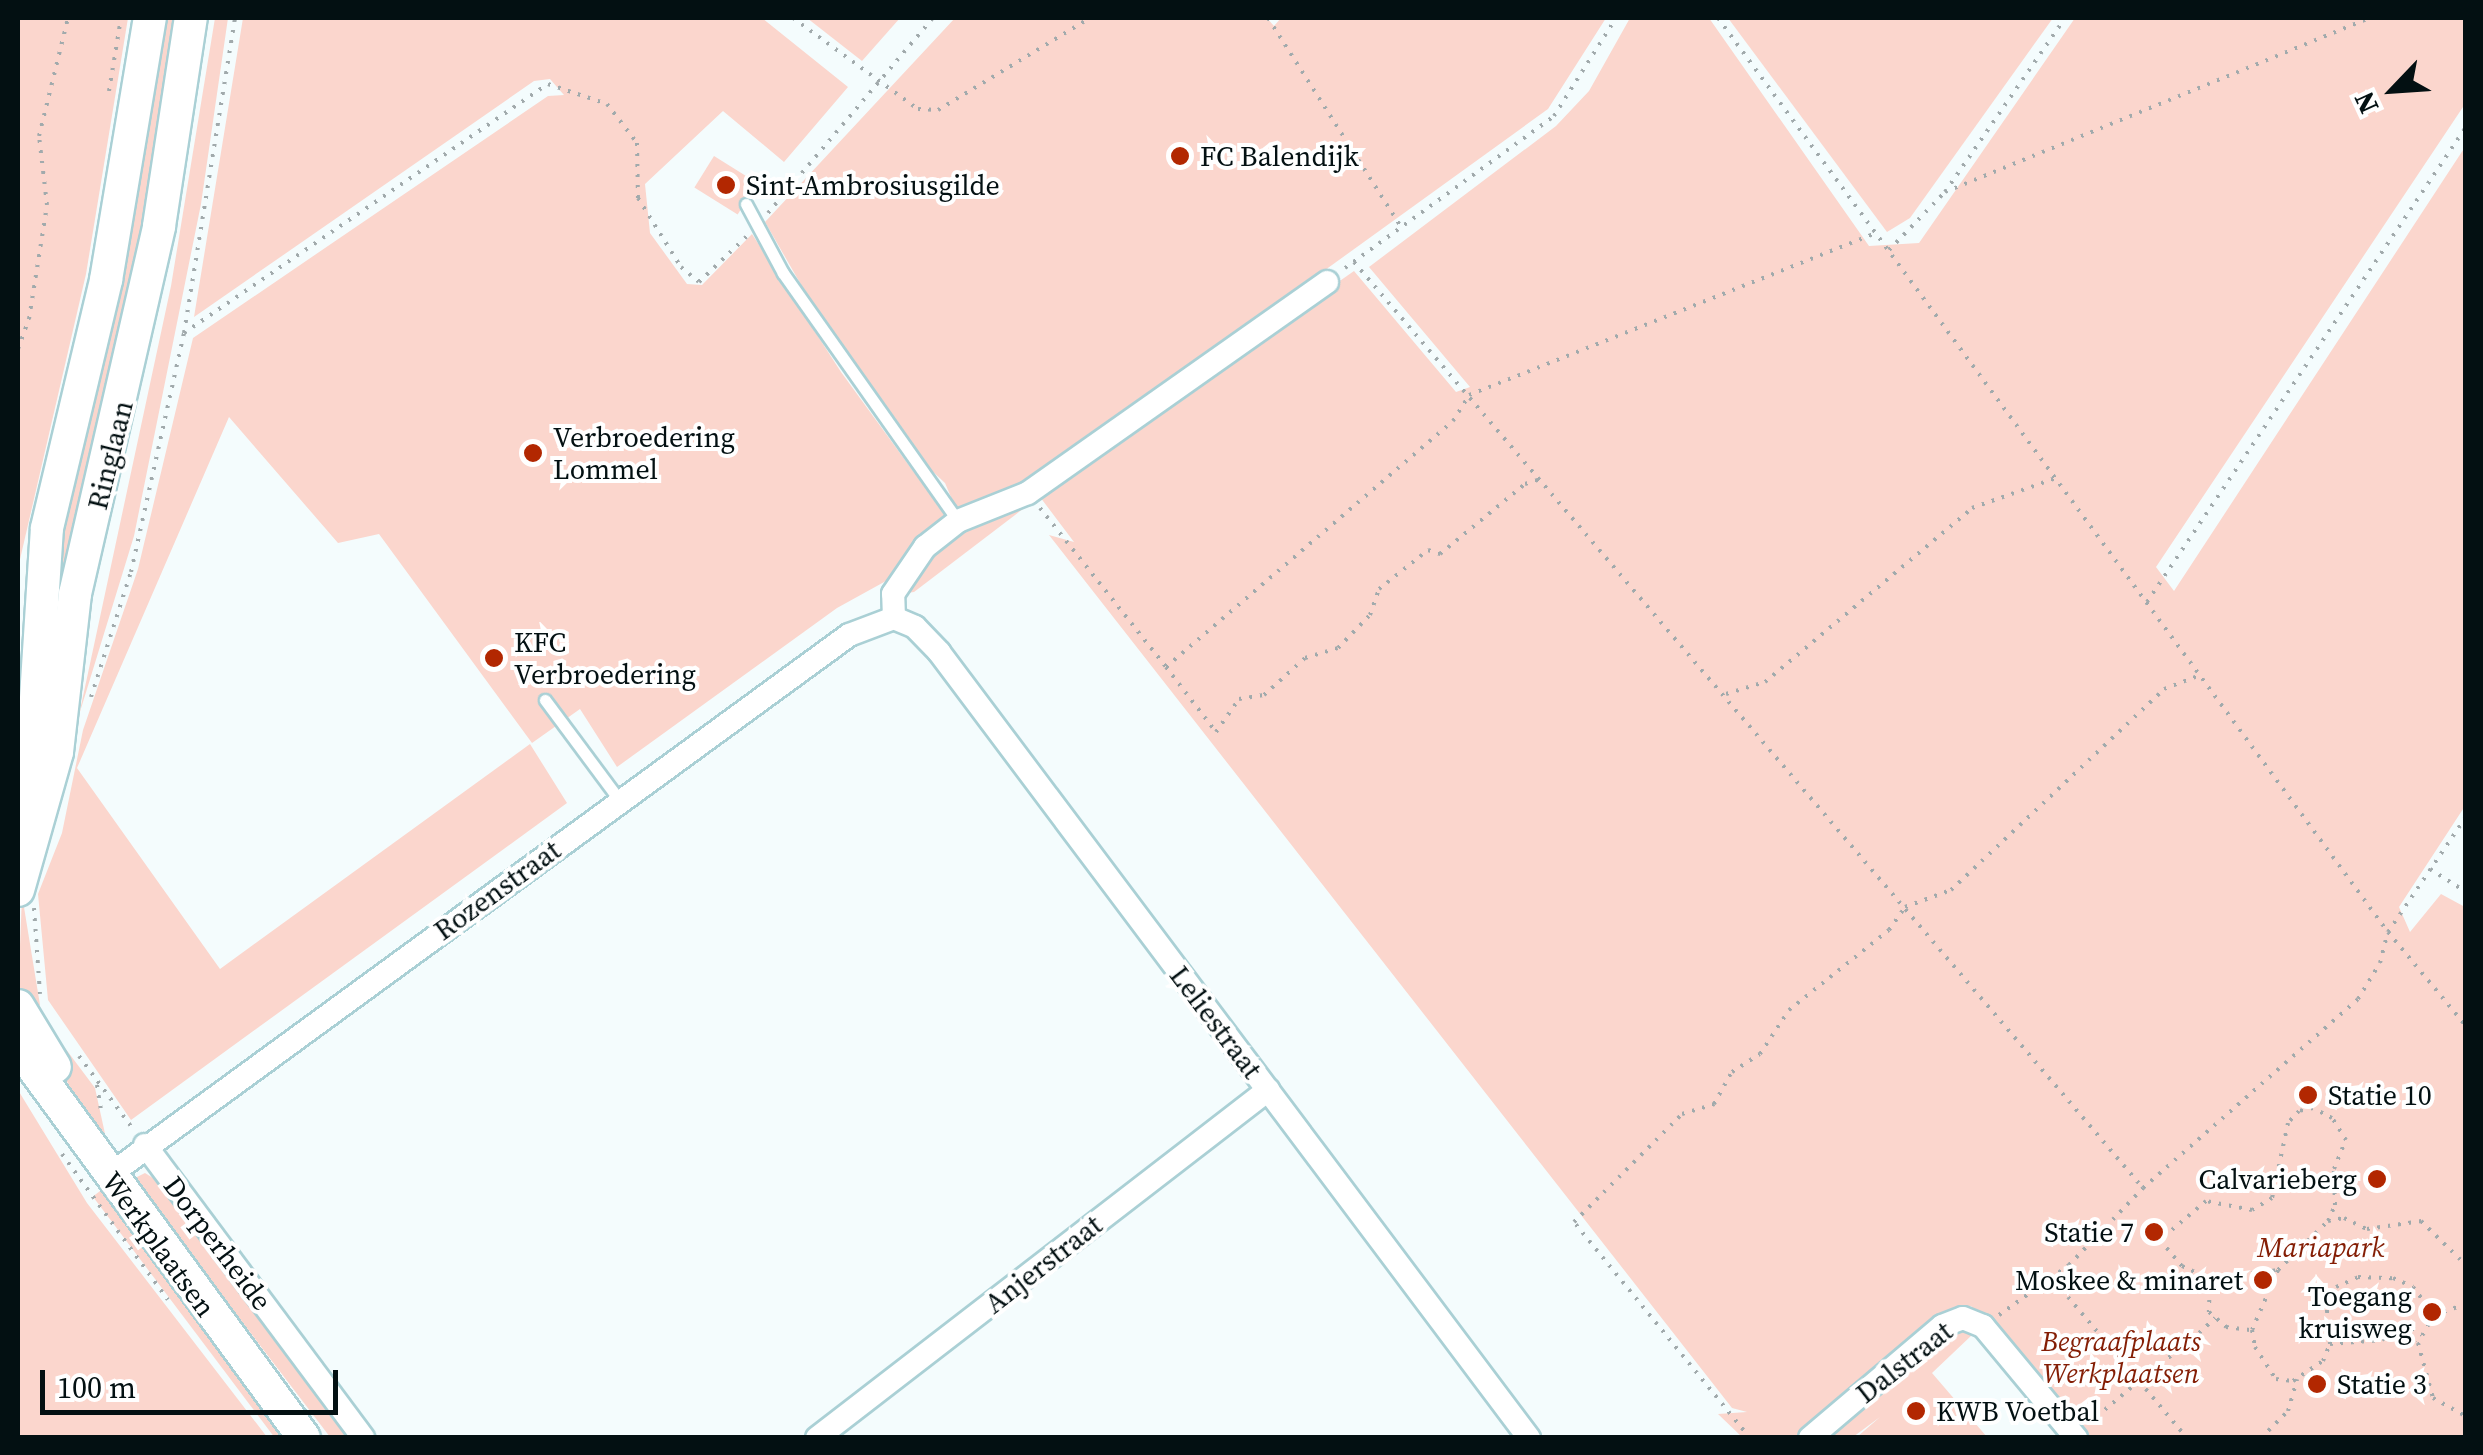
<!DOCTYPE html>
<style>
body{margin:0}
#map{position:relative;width:2483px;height:1455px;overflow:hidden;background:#f4fcfd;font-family:"Source Serif 4",serif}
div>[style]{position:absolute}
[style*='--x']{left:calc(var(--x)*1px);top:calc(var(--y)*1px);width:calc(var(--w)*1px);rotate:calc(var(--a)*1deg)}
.green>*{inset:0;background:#fbd6cd;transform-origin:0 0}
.path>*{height:4px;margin-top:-2px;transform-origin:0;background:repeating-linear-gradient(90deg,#a1aaac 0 2.5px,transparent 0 10.5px)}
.roads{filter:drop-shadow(2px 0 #aad0d5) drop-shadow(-2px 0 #aad0d5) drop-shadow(0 2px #aad0d5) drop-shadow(0 -2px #aad0d5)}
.service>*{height:11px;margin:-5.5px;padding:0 5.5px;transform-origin:5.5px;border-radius:5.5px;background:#fff}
.minor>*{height:22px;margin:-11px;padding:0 11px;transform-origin:11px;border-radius:11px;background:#fff}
.secondary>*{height:32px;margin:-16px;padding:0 16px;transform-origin:16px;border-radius:16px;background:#fff}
.dots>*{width:28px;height:28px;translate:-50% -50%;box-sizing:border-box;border:5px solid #fff;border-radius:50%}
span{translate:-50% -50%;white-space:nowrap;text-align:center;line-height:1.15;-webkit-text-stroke:8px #fff;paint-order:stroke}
.poi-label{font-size:28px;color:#031012}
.left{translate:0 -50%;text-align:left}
.right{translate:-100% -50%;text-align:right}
.street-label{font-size:28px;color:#031012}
.park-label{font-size:28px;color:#841e05;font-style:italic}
.frame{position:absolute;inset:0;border:20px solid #031012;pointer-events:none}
.north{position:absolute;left:2343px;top:40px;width:100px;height:100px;-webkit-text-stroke:8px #fff;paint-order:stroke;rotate:245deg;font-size:28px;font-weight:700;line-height:40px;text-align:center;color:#031012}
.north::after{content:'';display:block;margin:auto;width:35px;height:45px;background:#031012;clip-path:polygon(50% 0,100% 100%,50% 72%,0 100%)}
.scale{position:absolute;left:40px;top:1370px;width:298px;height:45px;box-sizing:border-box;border:5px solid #031012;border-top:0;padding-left:12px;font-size:30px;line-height:35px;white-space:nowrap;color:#031012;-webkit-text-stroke:8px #fff;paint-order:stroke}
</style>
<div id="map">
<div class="green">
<div style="clip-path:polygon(18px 18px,128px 18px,86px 274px,18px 568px)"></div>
<div style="clip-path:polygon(163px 18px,179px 18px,159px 151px,18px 842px,59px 556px)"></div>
<div style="clip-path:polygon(215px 18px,228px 18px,201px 204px,134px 536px,79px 715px,171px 286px)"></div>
<div style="clip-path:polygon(243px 18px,762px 18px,848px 87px,784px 162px,723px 111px,645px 184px,650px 233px,687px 284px,702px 285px,752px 234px,841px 372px,913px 471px,946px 503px,943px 525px,895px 576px,837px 608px,617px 767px,580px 709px,532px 743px,379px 534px,338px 543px,229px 417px,77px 768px,220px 969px,530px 744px,567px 803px,131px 1120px,48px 1000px,38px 894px,62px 833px,83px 730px,138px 569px,193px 338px,548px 96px,564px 95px,550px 79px,534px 81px,194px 317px)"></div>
<div style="clip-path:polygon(807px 18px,900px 18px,862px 61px)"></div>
<div style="clip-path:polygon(955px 18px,1267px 18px,1274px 26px,1281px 18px,1606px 18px,1548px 109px,1022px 489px,959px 516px,945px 483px,914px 454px,846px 363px,765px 222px)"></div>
<div style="clip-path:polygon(1630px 18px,1709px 18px,1869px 246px,1919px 243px,2075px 18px,2465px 18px,2465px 104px,2156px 567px,2174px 591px,2465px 147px,2465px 806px,2399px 907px,2410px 932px,2441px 894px,2465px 907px,2465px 1437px,2091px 1437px,1971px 1306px,1952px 1313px,1972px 1335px,1932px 1373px,1987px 1437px,1857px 1437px,1880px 1417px,1853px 1437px,1742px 1437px,1718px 1414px,1747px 1412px,1732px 1408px,1049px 535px,1074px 542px,1037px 493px,1354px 271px,1456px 392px,1470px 387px,1369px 267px,1556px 126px,1589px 91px)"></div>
<div style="clip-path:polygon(1728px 18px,2053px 18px,1910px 218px,1887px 232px)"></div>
<div style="left:714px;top:156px;width:51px;height:37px;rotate:32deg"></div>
<div style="clip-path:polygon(1028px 505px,914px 592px,907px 593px,927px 551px,966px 526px)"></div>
<div style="clip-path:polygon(22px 895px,40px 1005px,29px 1014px,18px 997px)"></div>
<div style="clip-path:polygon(50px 1028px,95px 1088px,107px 1143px,89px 1124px,42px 1033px)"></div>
<div style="clip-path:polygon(18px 1090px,87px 1203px,267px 1437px,18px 1437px)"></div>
<div style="clip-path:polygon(145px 1173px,153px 1178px,348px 1437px,330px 1437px,133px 1179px)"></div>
<div style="left:104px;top:1188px;width:312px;height:14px;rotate:53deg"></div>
</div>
<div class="path">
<div style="--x:793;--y:18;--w:155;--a:36.1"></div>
<div style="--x:918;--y:109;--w:20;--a:3"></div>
<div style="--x:938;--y:110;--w:178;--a:-31.2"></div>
<div style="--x:1268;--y:18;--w:249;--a:57.5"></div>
<div style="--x:1718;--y:18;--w:1133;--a:53.76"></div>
<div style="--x:2388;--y:932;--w:122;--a:50.3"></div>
<div style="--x:109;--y:91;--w:74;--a:-80.7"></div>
<div style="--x:1945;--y:192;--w:459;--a:-22.3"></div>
<div style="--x:768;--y:213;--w:255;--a:-49.8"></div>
<div style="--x:1889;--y:250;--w:81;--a:-46"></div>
<div style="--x:1945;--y:192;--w:211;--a:-55.4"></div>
<div style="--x:1354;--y:262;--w:1217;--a:49.57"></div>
<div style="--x:1345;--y:268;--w:258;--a:-36"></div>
<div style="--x:1554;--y:116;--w:116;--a:-57.7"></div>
<div style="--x:184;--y:333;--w:441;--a:-34.4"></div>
<div style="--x:548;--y:84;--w:62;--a:18.7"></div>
<div style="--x:607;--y:104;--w:49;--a:52.4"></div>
<div style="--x:637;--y:143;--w:55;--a:89"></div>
<div style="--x:638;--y:198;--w:81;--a:58.1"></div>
<div style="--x:681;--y:267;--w:23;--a:40"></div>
<div style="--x:699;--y:282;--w:68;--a:-43.8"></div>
<div style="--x:18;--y:349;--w:32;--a:-70"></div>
<div style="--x:29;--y:319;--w:115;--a:-81"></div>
<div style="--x:47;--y:205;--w:69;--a:-96.6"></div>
<div style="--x:39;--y:136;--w:122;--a:-76.2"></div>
<div style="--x:1040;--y:508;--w:203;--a:51.6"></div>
<div style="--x:1166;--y:667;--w:378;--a:-40.6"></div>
<div style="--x:1453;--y:421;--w:31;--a:-58"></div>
<div style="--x:1469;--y:395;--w:439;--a:-21.7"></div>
<div style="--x:2147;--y:602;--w:572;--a:-56.12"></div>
<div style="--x:1166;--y:667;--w:82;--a:52.4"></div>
<div style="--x:1216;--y:732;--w:40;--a:-55.1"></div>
<div style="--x:1239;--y:699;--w:25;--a:-9"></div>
<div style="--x:1264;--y:695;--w:55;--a:-42.1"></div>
<div style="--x:1305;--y:658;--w:34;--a:-17"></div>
<div style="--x:1338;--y:648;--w:46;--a:-45.9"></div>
<div style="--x:1370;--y:615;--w:28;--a:-71"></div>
<div style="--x:1379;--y:589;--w:63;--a:-38.5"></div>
<div style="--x:1428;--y:550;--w:13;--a:18"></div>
<div style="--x:1440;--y:554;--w:110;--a:-39.5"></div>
<div style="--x:1525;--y:484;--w:16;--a:-18"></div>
<div style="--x:1726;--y:694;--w:41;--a:-17.1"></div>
<div style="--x:1765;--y:682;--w:270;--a:-40"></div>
<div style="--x:1972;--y:508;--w:89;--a:-19.7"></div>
<div style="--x:91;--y:697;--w:131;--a:-72.3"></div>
<div style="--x:131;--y:572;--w:245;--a:-77.5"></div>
<div style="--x:184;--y:333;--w:319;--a:-80.8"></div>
<div style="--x:2430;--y:869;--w:43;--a:32.6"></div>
<div style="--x:34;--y:908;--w:86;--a:86"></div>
<div style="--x:79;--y:1056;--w:91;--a:53.5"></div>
<div style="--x:97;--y:1085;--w:30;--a:81"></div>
<div style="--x:62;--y:1154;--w:180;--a:54"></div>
<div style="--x:2328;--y:1221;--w:17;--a:-66"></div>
<div style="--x:2335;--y:1205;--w:36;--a:-92"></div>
<div style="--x:2334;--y:1169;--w:31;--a:-68"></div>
<div style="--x:2346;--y:1140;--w:26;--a:-122"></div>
<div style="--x:2332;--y:1118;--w:21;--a:-152"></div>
<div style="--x:2313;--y:1108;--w:14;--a:168"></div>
<div style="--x:2299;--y:1111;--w:16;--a:133"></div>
<div style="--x:2288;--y:1123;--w:77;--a:102"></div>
<div style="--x:2272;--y:1198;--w:23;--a:149"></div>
<div style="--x:2252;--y:1210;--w:47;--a:-168.9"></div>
<div style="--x:2206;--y:1201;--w:60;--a:139.7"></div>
<div style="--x:2160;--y:1240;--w:34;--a:50"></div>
<div style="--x:2182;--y:1266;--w:31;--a:25"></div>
<div style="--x:2210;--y:1279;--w:69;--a:-7.5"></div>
<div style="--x:2278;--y:1270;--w:70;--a:-44.4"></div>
<div style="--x:2328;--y:1221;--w:16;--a:-11"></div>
<div style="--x:2344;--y:1218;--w:25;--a:26"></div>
<div style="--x:2367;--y:1229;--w:55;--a:-8.4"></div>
<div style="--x:2421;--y:1221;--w:63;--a:44.4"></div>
<div style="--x:2278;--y:1270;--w:65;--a:113.4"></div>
<div style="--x:2252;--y:1330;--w:17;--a:80"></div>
<div style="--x:2255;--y:1347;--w:38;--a:57"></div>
<div style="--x:2276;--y:1379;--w:17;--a:7"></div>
<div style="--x:2293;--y:1381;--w:36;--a:-34"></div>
<div style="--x:2323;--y:1361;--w:18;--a:-68"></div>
<div style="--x:2330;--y:1344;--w:44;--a:-95.2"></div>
<div style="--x:2326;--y:1300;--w:16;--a:-52"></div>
<div style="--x:2336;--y:1287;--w:24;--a:-24"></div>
<div style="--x:2358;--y:1277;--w:35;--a:2"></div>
<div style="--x:2393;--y:1278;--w:22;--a:24"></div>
<div style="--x:2413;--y:1287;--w:31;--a:53"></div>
<div style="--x:2210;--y:1279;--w:33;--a:92"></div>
<div style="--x:2209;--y:1312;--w:23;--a:41"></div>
<div style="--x:2226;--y:1327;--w:24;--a:7"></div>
<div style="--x:2068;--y:1297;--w:110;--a:49.8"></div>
<div style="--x:2139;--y:1381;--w:65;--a:140"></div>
<div style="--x:2466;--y:1304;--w:34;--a:161"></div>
<div style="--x:2434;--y:1315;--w:32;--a:120"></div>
<div style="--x:2418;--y:1343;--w:57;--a:74.7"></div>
<div style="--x:2433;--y:1398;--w:38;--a:29"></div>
<div style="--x:1999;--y:1315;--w:86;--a:-35.5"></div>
<div style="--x:2069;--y:1265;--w:107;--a:-46.1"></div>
<div style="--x:2143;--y:1188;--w:286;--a:-41.3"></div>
<div style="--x:2358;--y:999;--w:42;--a:-58.6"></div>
<div style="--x:2380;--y:963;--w:32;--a:-76"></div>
<div style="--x:2388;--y:932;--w:139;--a:-55.9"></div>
<div style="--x:2199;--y:1333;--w:22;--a:-43"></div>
<div style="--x:2187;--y:1343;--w:61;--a:141.6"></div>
<div style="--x:2139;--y:1381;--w:75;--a:49.9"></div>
<div style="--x:2330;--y:1344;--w:52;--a:-4.4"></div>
<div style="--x:2382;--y:1340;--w:28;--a:-39"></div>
<div style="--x:2404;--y:1322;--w:22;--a:36"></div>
<div style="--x:1750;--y:1438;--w:279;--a:-129.2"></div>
<div style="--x:1574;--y:1222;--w:153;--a:-45"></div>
<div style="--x:1682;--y:1114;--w:34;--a:-17"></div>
<div style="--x:1714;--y:1104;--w:37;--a:-61"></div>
<div style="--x:1732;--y:1072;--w:33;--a:-33"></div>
<div style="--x:1760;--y:1054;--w:53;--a:-56.6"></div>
<div style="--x:1789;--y:1010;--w:128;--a:-38.7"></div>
<div style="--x:1889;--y:930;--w:28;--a:-55"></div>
<div style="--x:1905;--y:907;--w:49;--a:-20.3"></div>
<div style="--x:1951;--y:890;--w:293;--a:-43.3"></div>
<div style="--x:2164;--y:689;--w:40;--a:-21"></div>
<div style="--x:2261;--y:1438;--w:38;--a:-45"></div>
<div style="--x:2288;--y:1411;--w:33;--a:-74"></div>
</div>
<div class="roads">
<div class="service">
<div style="--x:746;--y:204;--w:78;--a:61.8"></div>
<div style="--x:783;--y:273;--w:304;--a:54.8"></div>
<div style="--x:545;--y:700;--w:126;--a:53.4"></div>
</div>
<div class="minor">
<div style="--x:894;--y:618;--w:24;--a:-92"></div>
<div style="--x:893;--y:594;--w:57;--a:-55.8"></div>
<div style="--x:925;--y:547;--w:42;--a:-38.2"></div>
<div style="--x:958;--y:521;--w:75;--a:-21.8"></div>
<div style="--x:1028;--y:493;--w:366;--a:-35.2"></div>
<div style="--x:145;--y:1145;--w:365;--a:53.3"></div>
<div style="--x:108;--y:1176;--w:917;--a:-36.13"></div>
<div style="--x:849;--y:635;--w:48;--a:-20.7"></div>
<div style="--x:894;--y:618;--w:23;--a:23"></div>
<div style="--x:915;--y:627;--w:35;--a:46"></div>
<div style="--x:939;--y:652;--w:983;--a:53.11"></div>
<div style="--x:817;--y:1438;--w:570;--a:-37.65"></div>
<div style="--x:1810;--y:1438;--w:173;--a:-40.3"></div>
<div style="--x:1942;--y:1326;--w:22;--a:-21"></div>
<div style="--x:1963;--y:1318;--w:22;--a:22"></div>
<div style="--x:1983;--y:1326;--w:146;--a:50.3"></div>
</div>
<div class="secondary">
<div style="--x:18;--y:821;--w:78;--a:-79"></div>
<div style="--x:33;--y:744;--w:216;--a:-86.3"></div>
<div style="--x:47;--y:528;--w:255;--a:-76.6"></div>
<div style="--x:106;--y:280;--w:266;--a:-80.5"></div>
<div style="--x:18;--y:890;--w:143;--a:-74.2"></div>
<div style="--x:57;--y:752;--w:159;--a:-83.5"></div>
<div style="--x:75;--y:594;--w:377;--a:-77.1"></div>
<div style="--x:159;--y:226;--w:210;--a:-81.3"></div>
<div style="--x:18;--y:1006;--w:71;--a:58.8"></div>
<div style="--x:18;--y:1047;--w:484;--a:53.8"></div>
</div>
</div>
<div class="dots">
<div style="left:1180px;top:156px;background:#b22701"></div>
<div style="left:726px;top:185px;background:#b22701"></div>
<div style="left:533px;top:453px;background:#b22701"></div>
<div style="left:494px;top:658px;background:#b22701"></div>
<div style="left:2308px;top:1095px;background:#b22701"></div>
<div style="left:2377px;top:1179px;background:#b22701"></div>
<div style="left:2154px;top:1232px;background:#b22701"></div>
<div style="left:2263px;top:1280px;background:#b22701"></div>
<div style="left:2432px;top:1312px;background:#b22701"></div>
<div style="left:2317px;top:1384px;background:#b22701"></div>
<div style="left:1916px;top:1411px;background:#b22701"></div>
</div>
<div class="poi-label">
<span class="left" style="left:1200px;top:156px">FC Balendijk</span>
<span class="left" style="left:746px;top:185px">Sint-Ambrosiusgilde</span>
<span class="left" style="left:553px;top:453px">Verbroedering<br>Lommel</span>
<span class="left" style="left:514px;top:658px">KFC<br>Verbroedering</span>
<span class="left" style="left:2328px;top:1095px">Statie 10</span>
<span class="right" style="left:2357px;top:1179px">Calvarieberg</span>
<span class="right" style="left:2134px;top:1232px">Statie 7</span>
<span class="right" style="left:2243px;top:1280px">Moskee &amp; minaret</span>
<span class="right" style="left:2412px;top:1312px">Toegang<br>kruisweg</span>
<span class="left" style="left:2337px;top:1384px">Statie 3</span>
<span class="left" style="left:1936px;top:1411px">KWB Voetbal</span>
</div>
<div class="street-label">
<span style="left:110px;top:455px;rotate:-76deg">Ringlaan</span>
<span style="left:497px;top:890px;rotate:-36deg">Rozenstraat</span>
<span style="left:1216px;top:1022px;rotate:53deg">Leliestraat</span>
<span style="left:218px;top:1243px;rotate:53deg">Dorperheide</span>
<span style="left:159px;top:1244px;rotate:54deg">Werkplaatsen</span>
<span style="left:1043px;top:1264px;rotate:-38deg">Anjerstraat</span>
<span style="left:1904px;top:1362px;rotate:-38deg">Dalstraat</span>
</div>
<div class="park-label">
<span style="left:2321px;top:1247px">Mariapark</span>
<span style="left:2121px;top:1357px">Begraafplaats<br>Werkplaatsen</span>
</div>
<div class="frame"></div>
<div class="north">N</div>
<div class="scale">100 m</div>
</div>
